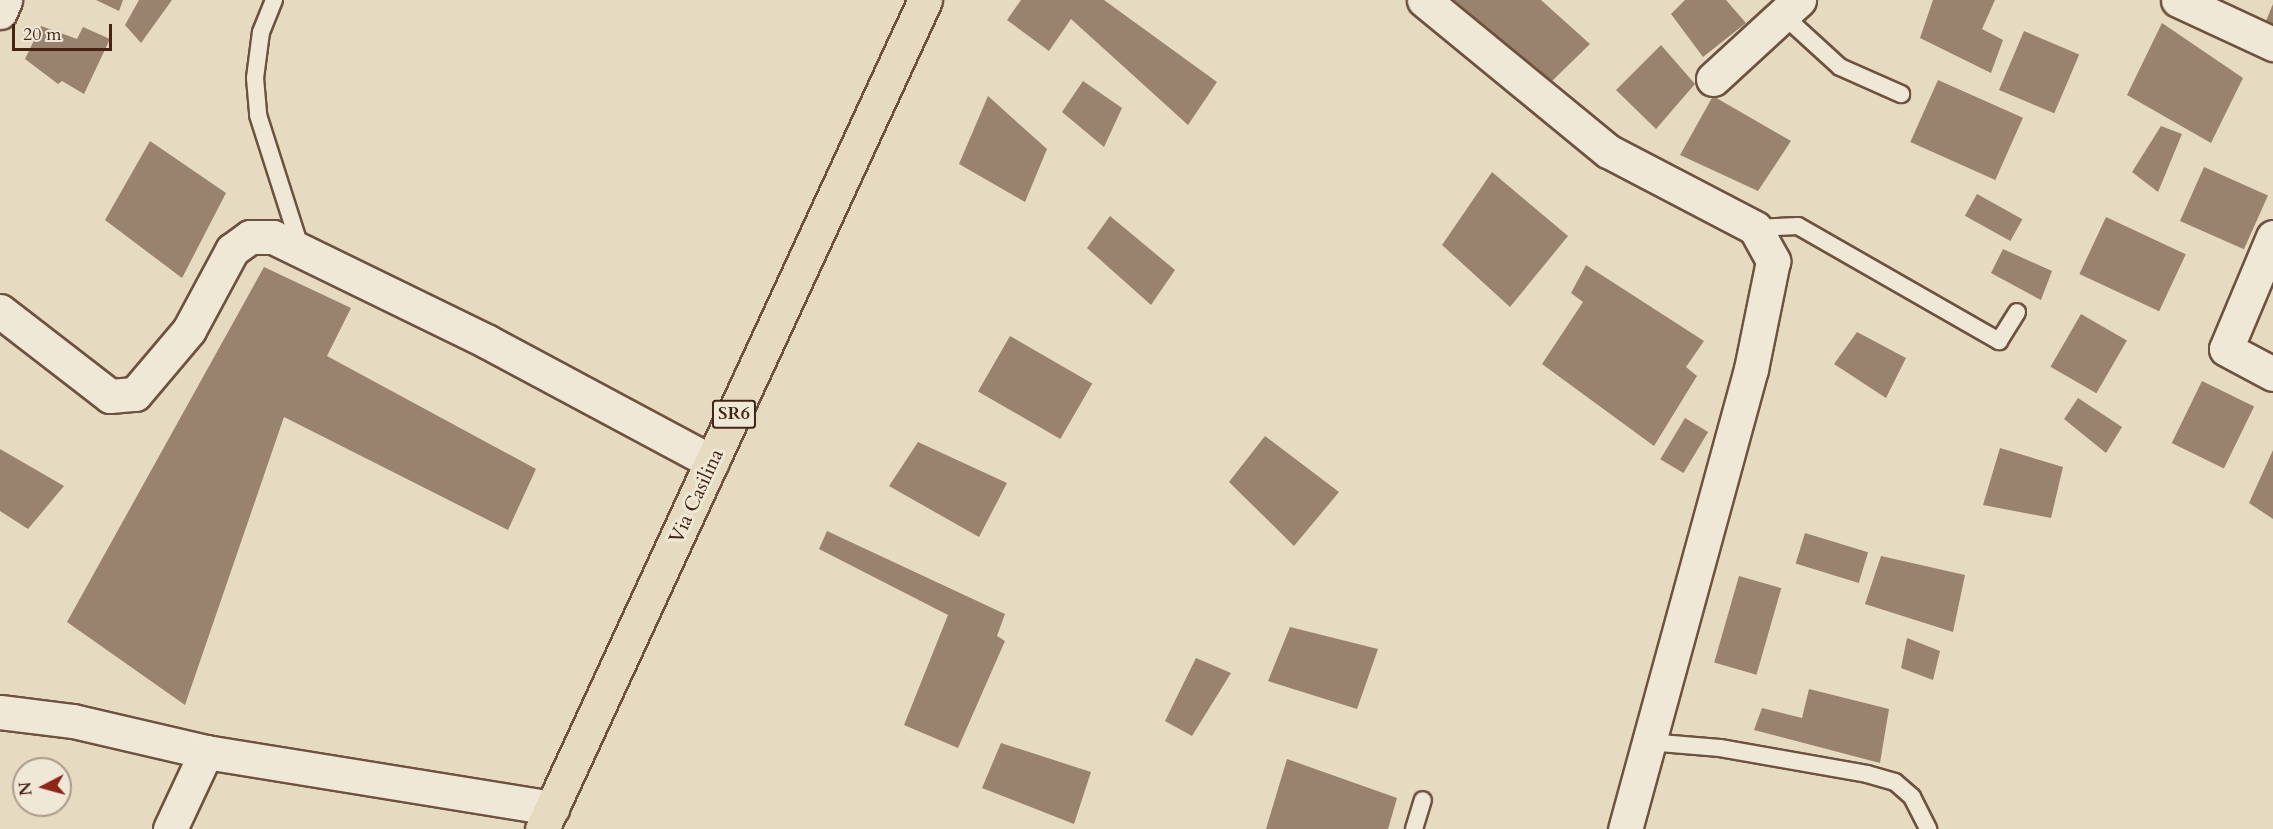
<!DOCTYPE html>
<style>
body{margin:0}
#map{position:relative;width:2273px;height:829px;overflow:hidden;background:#e6dbc1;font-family:Cardo,serif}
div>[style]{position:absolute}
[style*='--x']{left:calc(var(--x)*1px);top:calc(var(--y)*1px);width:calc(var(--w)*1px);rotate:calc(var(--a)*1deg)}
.building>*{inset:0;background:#99836e;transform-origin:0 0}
.roads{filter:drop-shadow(2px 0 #6e523f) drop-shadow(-2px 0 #6e523f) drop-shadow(0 2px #6e523f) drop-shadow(0 -2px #6e523f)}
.service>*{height:16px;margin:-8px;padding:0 8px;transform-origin:8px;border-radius:8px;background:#efe8d7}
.minor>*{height:33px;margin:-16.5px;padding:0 16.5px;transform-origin:16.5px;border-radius:16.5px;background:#efe8d7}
.primary>*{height:33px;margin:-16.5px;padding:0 16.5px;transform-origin:16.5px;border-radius:16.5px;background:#e6dbc1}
span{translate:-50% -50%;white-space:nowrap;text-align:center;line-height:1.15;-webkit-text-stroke:6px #efe8d7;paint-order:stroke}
.shield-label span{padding:2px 4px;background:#efe8d7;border:2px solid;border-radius:4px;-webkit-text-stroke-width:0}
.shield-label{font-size:18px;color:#462414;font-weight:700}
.street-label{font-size:20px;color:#462414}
.north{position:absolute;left:12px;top:757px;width:60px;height:60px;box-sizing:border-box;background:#efe8d7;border:2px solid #ab9a89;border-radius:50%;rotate:264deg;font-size:16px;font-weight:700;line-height:24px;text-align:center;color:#462414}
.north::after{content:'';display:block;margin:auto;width:21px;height:27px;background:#8f2418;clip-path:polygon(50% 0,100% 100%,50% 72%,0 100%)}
.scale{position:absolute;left:12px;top:24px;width:100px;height:27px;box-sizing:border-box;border:3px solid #462414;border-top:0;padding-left:8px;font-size:18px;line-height:21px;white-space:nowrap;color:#462414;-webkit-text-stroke:4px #efe8d7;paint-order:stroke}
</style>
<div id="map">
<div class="building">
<div style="clip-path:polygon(96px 0,123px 0,119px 11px)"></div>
<div style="clip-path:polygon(139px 0,172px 0,141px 43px,125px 25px)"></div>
<div style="clip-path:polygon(1021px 0,1104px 0,1217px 82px,1188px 125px,1071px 19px,1049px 51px,1007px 20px)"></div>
<div style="clip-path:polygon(1454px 0,1541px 0,1590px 44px,1549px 84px)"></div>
<div style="clip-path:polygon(1685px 0,1726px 0,1746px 23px,1703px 57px,1671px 14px)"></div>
<div style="clip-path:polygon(1933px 0,1995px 0,1982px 29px,2003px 40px,1991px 73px,1920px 38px)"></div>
<div style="clip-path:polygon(2273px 4px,2273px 25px,2266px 21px)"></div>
<div style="clip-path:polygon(2162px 23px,2243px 78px,2211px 143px,2127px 95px)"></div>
<div style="clip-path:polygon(41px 26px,77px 39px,83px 27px,110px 39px,84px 94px,62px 81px,58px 84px,25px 59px)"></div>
<div style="left:2024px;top:31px;width:60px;height:64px;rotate:23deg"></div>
<div style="clip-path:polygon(1661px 45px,1695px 84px,1656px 129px,1616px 90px)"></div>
<div style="left:1938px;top:80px;width:93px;height:68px;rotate:24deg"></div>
<div style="clip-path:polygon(1083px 81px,1122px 108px,1104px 147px,1062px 112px)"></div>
<div style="clip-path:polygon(988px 96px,1047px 149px,1025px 202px,959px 164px)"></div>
<div style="clip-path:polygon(1713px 96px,1791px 141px,1758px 191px,1680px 155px)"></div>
<div style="clip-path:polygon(2161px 126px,2182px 134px,2158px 192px,2132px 172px)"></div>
<div style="clip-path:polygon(150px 141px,226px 193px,182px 278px,105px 220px)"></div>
<div style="left:2204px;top:167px;width:70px;height:59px;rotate:24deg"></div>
<div style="clip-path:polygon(1492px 172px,1568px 236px,1510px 307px,1442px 245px)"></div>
<div style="left:1977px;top:194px;width:52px;height:25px;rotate:29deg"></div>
<div style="clip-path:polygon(1110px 216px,1175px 270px,1151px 305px,1087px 248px)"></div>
<div style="left:2106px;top:217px;width:88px;height:63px;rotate:25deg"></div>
<div style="clip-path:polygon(2003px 249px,2052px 271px,2041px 300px,1991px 273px)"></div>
<div style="clip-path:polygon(1586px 265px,1704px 341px,1686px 367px,1697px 376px,1654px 446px,1542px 364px,1583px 302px,1571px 293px)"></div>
<div style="clip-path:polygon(264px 267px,351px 308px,327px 356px,536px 469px,508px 530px,284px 417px,185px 705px,67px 622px)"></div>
<div style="left:2081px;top:314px;width:53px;height:61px;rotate:30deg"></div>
<div style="clip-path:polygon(1857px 332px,1906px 358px,1886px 398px,1834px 364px)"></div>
<div style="left:1010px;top:336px;width:95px;height:64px;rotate:30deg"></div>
<div style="left:2202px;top:381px;width:58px;height:69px;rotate:26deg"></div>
<div style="clip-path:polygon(2078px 398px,2122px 427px,2106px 453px,2064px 419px)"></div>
<div style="left:1685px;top:418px;width:27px;height:48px;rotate:31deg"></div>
<div style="clip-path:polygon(1265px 436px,1339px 492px,1294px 546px,1229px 482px)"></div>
<div style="clip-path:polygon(918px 442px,1007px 483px,979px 537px,889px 486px)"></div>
<div style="clip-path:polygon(2000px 448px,2063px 467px,2051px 518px,1983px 505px)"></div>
<div style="clip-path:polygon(0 449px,64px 486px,28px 529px,0 511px)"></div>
<div style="clip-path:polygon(2273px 450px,2273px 519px,2249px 503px)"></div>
<div style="clip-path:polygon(827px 531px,1005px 614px,997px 636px,1005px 641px,958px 748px,904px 725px,948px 615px,819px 549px)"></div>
<div style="left:1805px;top:533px;width:66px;height:32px;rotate:17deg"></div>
<div style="clip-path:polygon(1881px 556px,1965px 575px,1953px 632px,1865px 604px)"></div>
<div style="left:1739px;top:576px;width:44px;height:90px;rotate:16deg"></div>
<div style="clip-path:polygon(1290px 627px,1378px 649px,1357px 709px,1268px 681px)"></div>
<div style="clip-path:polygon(1907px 638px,1940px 651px,1933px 680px,1901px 668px)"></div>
<div style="clip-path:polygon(1196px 658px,1231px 673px,1192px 736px,1165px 721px)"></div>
<div style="clip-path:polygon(1809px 689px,1889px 709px,1880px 763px,1754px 730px,1762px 708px,1802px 718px)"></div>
<div style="clip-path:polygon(1001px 743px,1091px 772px,1074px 824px,982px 788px)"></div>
<div style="clip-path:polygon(1287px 759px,1397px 798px,1388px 829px,1266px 829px)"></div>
</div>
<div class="roads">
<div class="service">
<div style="--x:274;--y:0;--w:35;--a:112"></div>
<div style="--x:261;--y:32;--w:46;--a:97.4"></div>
<div style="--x:255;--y:78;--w:37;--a:85"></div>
<div style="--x:258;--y:115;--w:139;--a:72.3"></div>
<div style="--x:1783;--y:15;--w:77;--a:42.4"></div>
<div style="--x:1840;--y:67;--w:67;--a:23.9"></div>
<div style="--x:1755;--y:228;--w:43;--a:-2.7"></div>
<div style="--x:1798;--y:226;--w:232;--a:29.8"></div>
<div style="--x:1999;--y:341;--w:34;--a:-58"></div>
<div style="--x:1648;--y:742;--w:72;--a:4.8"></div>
<div style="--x:1720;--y:748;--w:149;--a:10"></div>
<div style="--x:1867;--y:774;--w:29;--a:16"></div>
<div style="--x:1895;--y:782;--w:23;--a:41"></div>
<div style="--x:1912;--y:797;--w:36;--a:63"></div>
<div style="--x:1414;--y:829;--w:30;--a:-73"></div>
</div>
<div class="minor">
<div style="--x:1424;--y:0;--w:238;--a:39.4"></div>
<div style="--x:1608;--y:151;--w:166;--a:27.6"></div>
<div style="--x:1755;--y:228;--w:38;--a:61"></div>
<div style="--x:1773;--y:261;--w:110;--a:101.5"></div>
<div style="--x:1751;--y:369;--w:477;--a:105.3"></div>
<div style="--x:2178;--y:0;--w:105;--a:24.9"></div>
<div style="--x:0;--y:12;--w:13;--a:-67"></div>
<div style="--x:1713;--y:79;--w:117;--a:-42.6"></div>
<div style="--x:2273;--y:237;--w:121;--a:112.8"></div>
<div style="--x:2226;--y:349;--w:53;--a:28"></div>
<div style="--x:0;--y:311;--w:139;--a:37.7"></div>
<div style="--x:110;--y:396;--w:25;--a:-5"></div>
<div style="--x:135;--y:394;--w:84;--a:-49.8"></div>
<div style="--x:189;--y:330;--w:91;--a:-61.7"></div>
<div style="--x:232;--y:250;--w:22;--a:-36"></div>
<div style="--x:250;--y:237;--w:23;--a:0"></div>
<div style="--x:273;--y:237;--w:239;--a:26"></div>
<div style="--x:488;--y:342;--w:254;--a:28.2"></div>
<div style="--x:0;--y:712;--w:74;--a:7"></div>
<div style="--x:73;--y:721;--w:137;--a:13.1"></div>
<div style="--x:206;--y:752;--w:351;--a:9.2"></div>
<div style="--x:170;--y:829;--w:85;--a:-64.9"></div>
</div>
<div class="primary">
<div style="--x:542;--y:829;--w:913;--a:-65.2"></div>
</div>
</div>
<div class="shield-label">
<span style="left:734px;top:414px">SR6</span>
</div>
<div class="street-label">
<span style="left:696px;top:496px;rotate:-65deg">Via Casilina</span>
</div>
<div class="north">N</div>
<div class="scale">20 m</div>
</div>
